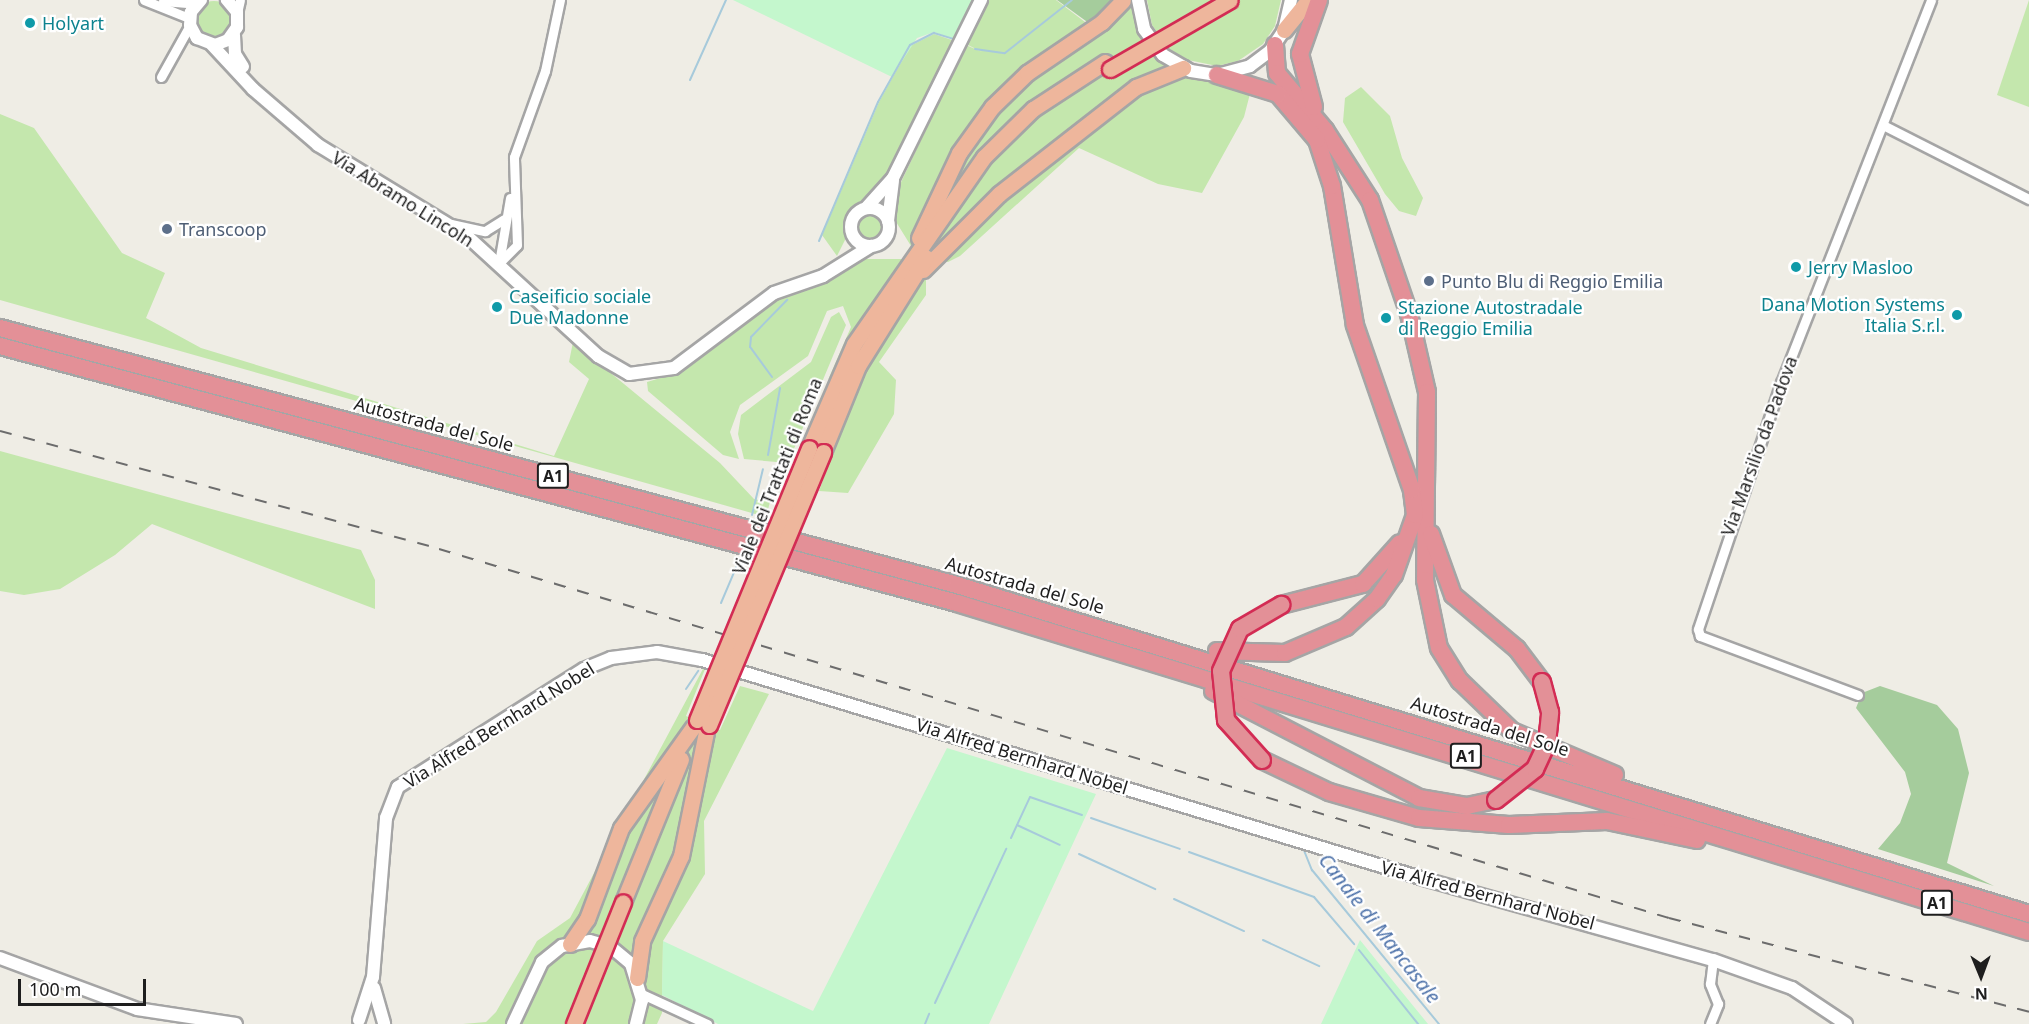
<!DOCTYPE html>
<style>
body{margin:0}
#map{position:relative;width:2029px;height:1024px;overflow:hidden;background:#efede5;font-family:"Noto Sans",sans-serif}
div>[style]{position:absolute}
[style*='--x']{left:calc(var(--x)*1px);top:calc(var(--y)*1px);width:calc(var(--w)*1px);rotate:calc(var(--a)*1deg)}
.grass>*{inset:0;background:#c4e7ad}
.round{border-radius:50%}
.forest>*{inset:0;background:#a5cc9c}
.park>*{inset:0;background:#c4f7cd}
.stream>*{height:2px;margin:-1px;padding:0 1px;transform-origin:1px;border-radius:1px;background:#a7cadb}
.roads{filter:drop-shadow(2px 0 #a5a5a5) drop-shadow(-2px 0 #a5a5a5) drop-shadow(0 2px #a5a5a5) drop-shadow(0 -2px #a5a5a5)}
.minor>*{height:9px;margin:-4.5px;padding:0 4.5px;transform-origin:4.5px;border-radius:4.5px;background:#fff}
.tertiary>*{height:12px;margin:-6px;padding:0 6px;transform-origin:6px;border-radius:6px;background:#fff}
.tertiary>.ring{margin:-6px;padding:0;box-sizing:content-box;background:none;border:12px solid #fff;border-radius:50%}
.trunk>*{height:15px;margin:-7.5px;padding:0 7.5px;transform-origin:7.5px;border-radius:7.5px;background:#eeb69c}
.motorway>*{height:16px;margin:-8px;padding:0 8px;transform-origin:8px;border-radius:8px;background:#e39097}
.rail>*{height:2px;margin-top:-1px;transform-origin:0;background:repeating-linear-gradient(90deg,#6c6c6c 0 12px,transparent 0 24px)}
.bridges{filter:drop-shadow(2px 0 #d32c54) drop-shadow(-2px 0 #d32c54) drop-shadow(0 2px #d32c54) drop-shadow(0 -2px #d32c54)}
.trunk-bridge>*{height:15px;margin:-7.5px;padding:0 7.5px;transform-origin:7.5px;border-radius:7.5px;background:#eeb69c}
.motorway-bridge>*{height:16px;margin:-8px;padding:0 8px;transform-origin:8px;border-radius:8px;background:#e39097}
.dots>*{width:16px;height:16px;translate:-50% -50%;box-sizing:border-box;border:3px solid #fff;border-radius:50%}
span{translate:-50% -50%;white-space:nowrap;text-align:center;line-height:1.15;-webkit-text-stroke:4.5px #fff;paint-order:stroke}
.shield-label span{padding:2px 4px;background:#fff;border:2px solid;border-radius:4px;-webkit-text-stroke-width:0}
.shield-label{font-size:16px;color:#1e1e1e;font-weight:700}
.culture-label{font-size:18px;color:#0d838f}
.left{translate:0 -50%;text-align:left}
.right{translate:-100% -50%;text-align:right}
.street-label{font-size:18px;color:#1e1e1e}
.service-label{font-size:18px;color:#4e5e75}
.water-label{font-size:20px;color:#4f73aa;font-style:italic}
.north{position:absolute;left:1951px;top:946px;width:60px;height:60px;-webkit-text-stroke:4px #fff;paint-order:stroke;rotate:179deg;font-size:16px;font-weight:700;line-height:24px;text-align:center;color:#1e1e1e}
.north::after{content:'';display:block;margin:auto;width:21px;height:27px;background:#1e1e1e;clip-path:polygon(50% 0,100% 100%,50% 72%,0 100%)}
.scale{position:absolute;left:18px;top:979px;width:128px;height:27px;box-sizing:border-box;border:3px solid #1e1e1e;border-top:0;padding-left:8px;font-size:18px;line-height:21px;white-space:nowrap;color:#1e1e1e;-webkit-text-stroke:4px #fff;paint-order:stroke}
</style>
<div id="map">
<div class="grass">
<div style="clip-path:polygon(987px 0,1056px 0,1089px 25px,1135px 0,1161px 57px,1252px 86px,1244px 117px,1202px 193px,1158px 184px,1079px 148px,960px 256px,948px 262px,933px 260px,911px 246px,893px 217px,894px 197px,966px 45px,982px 52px,966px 44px)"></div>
<div style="clip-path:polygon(1147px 0,1281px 0,1275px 26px,1263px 44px,1238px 61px,1217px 66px,1188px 60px,1169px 49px,1152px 25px)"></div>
<div style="clip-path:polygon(2029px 0,2029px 107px,1997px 95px)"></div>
<div class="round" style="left:195px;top:1px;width:38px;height:38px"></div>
<div style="clip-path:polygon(934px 34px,955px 41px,889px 177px,846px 217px,845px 240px,837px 256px,822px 235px,879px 102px,910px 46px)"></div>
<div style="clip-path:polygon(1361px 87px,1390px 116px,1402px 158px,1423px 198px,1416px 216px,1399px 211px,1385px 194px,1343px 122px,1345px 98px)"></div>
<div style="clip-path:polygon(0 114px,34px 128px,122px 253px,165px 273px,146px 318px,201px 348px,554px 456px,589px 379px,569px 362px,573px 342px,720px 463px,754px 499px,770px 502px,766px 517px,0 300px)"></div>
<div class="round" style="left:856px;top:215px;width:26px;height:26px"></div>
<div style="clip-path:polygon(860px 259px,902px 259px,828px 380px,851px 327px,843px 306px,827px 311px,808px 356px,740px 405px,730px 432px,739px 459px,723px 455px,648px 391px,647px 382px,674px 374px,772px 302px,832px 280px)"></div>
<div style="clip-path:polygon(926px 276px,926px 295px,879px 362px,896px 380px,894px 414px,848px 493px,819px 491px,859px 381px)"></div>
<div style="clip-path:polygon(839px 312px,846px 325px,788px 463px,744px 459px,738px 434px,741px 415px,811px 362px,831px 317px)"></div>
<div style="clip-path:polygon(0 451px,361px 550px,375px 580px,375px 609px,152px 524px,115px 555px,60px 589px,24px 595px,0 591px)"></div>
<div style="clip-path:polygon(712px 652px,686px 716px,720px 730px,740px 686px,769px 694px,704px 821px,705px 874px,663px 941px,662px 1013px,657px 1024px,463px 1024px,486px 1022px,496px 1012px,537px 941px,570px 918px)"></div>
</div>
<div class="forest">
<div style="clip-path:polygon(1057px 0,1117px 0,1090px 24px)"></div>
<div style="clip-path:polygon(1880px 686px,1937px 705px,1958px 729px,1969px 773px,1947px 863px,1994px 886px,1878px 849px,1900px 823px,1911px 794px,1905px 772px,1856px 708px,1862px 693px)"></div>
</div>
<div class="park">
<div style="clip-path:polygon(733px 0,977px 0,957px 40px,934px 32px,917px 38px,892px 77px)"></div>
<div style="clip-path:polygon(947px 748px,1096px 794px,989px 1024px,718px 1024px,662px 995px,663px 941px,813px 1011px)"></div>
<div style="clip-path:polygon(1360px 940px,1397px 986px,1428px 1024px,1321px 1024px)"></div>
</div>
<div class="stream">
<div style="--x:975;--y:49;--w:30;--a:8"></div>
<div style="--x:1005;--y:53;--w:85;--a:-38.3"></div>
<div style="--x:690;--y:80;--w:88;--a:-65.8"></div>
<div style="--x:819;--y:241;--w:151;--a:-67"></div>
<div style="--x:878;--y:102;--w:65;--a:-60.7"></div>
<div style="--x:910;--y:45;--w:27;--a:-27"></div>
<div style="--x:934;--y:33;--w:21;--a:17"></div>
<div style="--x:772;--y:377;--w:37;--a:-126"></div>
<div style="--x:750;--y:347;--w:10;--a:-84"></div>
<div style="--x:751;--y:337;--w:52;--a:-45.8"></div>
<div style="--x:768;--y:455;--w:68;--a:-79.8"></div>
<div style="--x:752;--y:515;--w:47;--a:-76.6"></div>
<div style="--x:721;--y:603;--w:39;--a:-67"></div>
<div style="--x:686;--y:689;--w:22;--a:-56"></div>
<div style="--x:1091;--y:818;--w:94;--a:19.2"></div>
<div style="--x:1017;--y:825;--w:47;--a:24.9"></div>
<div style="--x:1011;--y:838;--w:45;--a:-65.1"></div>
<div style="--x:1030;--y:797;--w:55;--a:19.1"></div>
<div style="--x:1303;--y:848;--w:24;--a:68"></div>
<div style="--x:1312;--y:870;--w:200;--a:50.5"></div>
<div style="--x:1189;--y:852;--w:133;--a:19.8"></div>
<div style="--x:1314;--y:897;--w:62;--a:49.6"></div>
<div style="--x:1079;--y:854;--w:84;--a:24.7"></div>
<div style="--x:1174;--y:899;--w:77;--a:24.6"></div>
<div style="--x:1263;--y:940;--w:62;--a:24.9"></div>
<div style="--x:1359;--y:950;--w:95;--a:51.4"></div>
<div style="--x:935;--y:1003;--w:170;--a:-65.2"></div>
<div style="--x:925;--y:1024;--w:11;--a:-68"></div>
</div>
<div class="roads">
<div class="minor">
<div style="--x:144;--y:0;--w:48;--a:21.8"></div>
<div style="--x:163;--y:1;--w:33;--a:5"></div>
<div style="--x:237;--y:13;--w:13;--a:-77"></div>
<div style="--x:161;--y:77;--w:60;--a:-60.9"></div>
<div style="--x:1883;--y:125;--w:164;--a:26.9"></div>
<div style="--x:451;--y:224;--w:35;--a:12"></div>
<div style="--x:485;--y:231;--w:22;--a:-32"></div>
<div style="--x:499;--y:263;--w:25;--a:-45"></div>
<div style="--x:517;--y:245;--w:88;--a:-92"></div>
<div style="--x:514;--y:157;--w:91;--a:-70.2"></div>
<div style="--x:545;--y:71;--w:73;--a:-78.1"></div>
<div style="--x:499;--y:263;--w:66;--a:-80.4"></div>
<div style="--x:1858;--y:695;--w:169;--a:-159.5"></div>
<div style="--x:1700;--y:636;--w:7;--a:-106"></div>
<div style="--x:1698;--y:629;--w:260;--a:-71.4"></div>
<div style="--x:1781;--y:383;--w:411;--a:-68.6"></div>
<div style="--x:642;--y:994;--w:72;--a:24.8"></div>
<div style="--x:1710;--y:1024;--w:22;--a:-68"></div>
<div style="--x:1718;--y:1004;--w:22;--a:-112"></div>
<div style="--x:1710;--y:984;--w:24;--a:-83"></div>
</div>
<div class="tertiary">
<div style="--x:201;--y:0;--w:16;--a:130"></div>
<div style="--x:191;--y:12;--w:13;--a:94"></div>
<div style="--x:190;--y:25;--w:15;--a:62"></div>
<div style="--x:197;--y:38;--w:19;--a:21"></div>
<div style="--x:215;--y:45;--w:14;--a:-21"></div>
<div style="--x:228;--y:40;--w:16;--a:-55"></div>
<div style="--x:237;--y:27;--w:15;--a:-90"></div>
<div style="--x:237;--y:12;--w:16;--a:-130"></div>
<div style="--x:1138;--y:0;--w:30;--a:78"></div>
<div style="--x:1144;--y:29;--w:32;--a:54"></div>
<div style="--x:1163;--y:55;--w:32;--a:30"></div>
<div style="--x:1191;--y:71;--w:26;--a:9"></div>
<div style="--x:1217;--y:75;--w:34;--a:-15"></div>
<div style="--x:1250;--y:66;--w:25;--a:-37"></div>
<div style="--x:1270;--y:51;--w:25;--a:-56"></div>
<div style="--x:1284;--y:30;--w:31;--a:-77"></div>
<div style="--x:234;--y:35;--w:19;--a:87"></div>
<div style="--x:235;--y:54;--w:15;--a:58"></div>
<div style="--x:212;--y:45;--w:60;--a:47"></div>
<div style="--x:253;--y:89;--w:86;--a:40.7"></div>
<div style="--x:318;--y:145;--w:175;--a:31.4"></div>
<div style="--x:467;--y:236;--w:178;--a:42.5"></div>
<div style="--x:598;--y:356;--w:36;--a:30"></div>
<div style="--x:629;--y:374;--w:45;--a:-7.6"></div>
<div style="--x:674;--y:368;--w:125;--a:-36.9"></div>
<div style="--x:774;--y:293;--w:52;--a:-19.1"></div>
<div style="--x:823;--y:276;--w:57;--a:-32"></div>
<div class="ring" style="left:851px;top:208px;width:26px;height:26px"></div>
<div style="--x:866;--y:208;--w:40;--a:-48"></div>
<div style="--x:893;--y:178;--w:199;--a:-63.7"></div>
<div style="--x:888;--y:221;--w:40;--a:-82.9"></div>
<div style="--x:0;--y:958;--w:146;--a:20.4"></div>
<div style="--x:137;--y:1009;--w:100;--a:8.6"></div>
<div style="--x:374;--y:988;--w:37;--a:74"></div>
<div style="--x:359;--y:1020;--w:45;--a:-72"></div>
<div style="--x:373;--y:977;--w:160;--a:-85.3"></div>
<div style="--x:386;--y:818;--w:33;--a:-69"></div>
<div style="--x:398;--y:787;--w:220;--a:-32.4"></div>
<div style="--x:584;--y:669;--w:29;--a:-22"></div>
<div style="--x:611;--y:658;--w:46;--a:-7.4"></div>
<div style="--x:657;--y:652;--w:46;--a:10.1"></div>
<div style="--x:702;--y:660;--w:754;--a:16.87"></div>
<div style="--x:1424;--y:879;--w:300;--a:15.7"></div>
<div style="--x:1713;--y:960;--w:84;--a:19.5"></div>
<div style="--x:1792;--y:988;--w:65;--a:33.7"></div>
<div style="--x:513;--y:1024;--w:68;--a:-64.9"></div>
<div style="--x:542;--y:962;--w:26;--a:-39"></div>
<div style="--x:562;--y:946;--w:28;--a:-10"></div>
<div style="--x:590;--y:941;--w:22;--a:16"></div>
<div style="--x:611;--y:947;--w:26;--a:40"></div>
<div style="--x:631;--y:964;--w:38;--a:73"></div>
<div style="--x:642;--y:1000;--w:25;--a:104"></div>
</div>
<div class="trunk">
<div style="--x:1284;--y:30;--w:38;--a:-51"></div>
<div style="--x:919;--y:238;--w:94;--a:-64.8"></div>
<div style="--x:959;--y:153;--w:57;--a:-54.3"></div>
<div style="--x:992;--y:107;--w:49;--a:-44.2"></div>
<div style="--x:1027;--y:73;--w:91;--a:-34.2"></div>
<div style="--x:1102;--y:22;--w:30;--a:-46"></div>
<div style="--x:923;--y:270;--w:107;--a:-45"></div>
<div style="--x:999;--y:194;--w:174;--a:-38"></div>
<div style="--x:1136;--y:87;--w:51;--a:-22"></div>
<div style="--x:809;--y:448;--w:113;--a:-66.6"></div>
<div style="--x:854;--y:344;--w:228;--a:-55.2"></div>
<div style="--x:984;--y:157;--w:69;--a:-44.4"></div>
<div style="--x:1033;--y:109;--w:86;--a:-33.1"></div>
<div style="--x:823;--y:452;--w:93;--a:-67.9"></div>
<div style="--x:858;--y:366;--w:128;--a:-58"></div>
<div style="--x:623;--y:902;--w:154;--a:-67.9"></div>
<div style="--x:570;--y:944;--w:30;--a:-56"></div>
<div style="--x:587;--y:919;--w:97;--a:-69.5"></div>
<div style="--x:621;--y:828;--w:124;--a:-54.5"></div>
<div style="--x:637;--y:978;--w:37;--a:-82"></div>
<div style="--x:642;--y:941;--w:94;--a:-65.4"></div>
<div style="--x:681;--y:856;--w:126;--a:-78.6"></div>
</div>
<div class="motorway">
<div style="--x:1275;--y:45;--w:28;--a:86"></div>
<div style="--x:1277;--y:73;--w:75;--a:49.9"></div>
<div style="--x:1325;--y:130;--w:83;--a:57.3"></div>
<div style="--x:1370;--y:200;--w:120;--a:71.1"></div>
<div style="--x:1409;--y:314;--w:80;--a:77"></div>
<div style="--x:1427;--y:392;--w:188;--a:90.6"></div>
<div style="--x:1425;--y:580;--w:69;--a:78.4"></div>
<div style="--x:1439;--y:648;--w:39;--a:58"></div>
<div style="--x:1460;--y:681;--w:72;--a:43.9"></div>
<div style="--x:1512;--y:731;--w:112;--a:23.1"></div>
<div style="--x:1314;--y:107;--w:55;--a:-104.8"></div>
<div style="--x:1300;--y:54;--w:57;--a:-70.6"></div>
<div style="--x:0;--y:328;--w:991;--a:15.03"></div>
<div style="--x:957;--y:585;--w:1121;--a:17.06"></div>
<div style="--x:0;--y:346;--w:991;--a:15.03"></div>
<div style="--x:957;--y:603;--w:1121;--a:17.06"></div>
<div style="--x:1431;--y:534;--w:65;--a:70.2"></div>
<div style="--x:1453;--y:595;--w:84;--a:40.2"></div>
<div style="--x:1517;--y:649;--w:41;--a:52.9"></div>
<div style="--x:1281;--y:605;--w:85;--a:-14.4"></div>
<div style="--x:1363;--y:584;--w:55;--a:-47.9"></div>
<div style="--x:1217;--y:651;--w:68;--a:1.7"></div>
<div style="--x:1285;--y:653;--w:66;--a:-23.1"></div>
<div style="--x:1346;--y:627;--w:42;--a:-42.1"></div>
<div style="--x:1377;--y:599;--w:29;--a:-55"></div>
<div style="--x:1394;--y:575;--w:64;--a:-70.7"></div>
<div style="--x:1415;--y:515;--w:25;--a:-97"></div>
<div style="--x:1412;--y:490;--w:175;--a:-109.1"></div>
<div style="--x:1355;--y:325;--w:141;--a:-99.4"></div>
<div style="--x:1332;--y:186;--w:48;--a:-108.1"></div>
<div style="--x:1317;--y:140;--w:60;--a:-130.3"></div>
<div style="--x:1278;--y:94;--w:64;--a:-162.7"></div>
<div style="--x:1213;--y:691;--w:232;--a:27.4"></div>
<div style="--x:1419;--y:798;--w:49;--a:9.5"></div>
<div style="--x:1467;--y:806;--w:30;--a:-12"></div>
<div style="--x:1262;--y:760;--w:74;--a:25.5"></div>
<div style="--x:1329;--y:792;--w:94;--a:16.1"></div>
<div style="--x:1419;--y:818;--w:90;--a:4.4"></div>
<div style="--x:1509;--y:825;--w:98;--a:-2.3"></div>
<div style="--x:1607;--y:821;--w:92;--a:11.9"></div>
</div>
</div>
<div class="rail">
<div style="--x:0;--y:431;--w:455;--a:15"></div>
<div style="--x:439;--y:549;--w:1284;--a:16.7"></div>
<div style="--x:1669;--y:918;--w:372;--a:14.6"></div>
</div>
<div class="bridges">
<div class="trunk-bridge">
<div style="--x:1110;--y:69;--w:138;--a:-29.9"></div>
<div style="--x:697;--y:720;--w:294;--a:-67.6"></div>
<div style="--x:709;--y:725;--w:296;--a:-67.3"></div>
<div style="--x:574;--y:1024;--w:131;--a:-68.1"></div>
</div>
<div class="motorway-bridge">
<div style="--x:1262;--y:760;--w:54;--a:-132"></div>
<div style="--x:1226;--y:720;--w:49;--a:-95.8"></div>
<div style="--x:1221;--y:671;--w:46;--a:-65.7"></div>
<div style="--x:1240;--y:629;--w:48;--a:-30.3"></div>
<div style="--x:1496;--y:800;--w:50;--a:-38.5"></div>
<div style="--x:1535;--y:769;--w:29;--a:-65"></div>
<div style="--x:1547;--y:743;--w:31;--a:-84"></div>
<div style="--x:1550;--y:712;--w:31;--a:-105"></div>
</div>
</div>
<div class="dots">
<div style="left:30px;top:23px;background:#0f9aa8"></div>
<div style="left:167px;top:229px;background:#5c6f8a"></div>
<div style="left:1796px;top:267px;background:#0f9aa8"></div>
<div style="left:1429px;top:281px;background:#5c6f8a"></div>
<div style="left:497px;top:307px;background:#0f9aa8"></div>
<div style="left:1957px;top:315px;background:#0f9aa8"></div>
<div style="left:1386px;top:318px;background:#0f9aa8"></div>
</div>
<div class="shield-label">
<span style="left:553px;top:476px">A1</span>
<span style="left:1466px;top:756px">A1</span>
<span style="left:1937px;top:903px">A1</span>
</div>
<div class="culture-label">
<span class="left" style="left:42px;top:23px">Holyart</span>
<span class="left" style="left:1808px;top:267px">Jerry Masloo</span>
<span class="left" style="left:509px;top:307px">Caseificio sociale<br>Due Madonne</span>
<span class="right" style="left:1945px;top:315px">Dana Motion Systems<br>Italia S.r.l.</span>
<span class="left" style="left:1398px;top:318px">Stazione Autostradale<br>di Reggio Emilia</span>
</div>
<div class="street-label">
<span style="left:403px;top:199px;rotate:32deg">Via Abramo Lincoln</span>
<span style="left:434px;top:424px;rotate:15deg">Autostrada del Sole</span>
<span style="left:1759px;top:446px;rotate:-70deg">Via Marsilio da Padova</span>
<span style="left:777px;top:476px;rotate:-68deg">Viale dei Trattati di Roma</span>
<span style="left:1025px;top:585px;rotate:16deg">Autostrada del Sole</span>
<span style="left:499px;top:725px;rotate:-32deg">Via Alfred Bernhard Nobel</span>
<span style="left:1490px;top:726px;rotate:17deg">Autostrada del Sole</span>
<span style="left:1022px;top:756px;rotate:17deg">Via Alfred Bernhard Nobel</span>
<span style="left:1488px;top:895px;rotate:15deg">Via Alfred Bernhard Nobel</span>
</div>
<div class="service-label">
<span class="left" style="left:179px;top:229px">Transcoop</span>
<span class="left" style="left:1441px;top:281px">Punto Blu di Reggio Emilia</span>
</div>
<div class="water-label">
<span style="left:1380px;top:928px;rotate:52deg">Canale di Mancasale</span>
</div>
<div class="north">N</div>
<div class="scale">100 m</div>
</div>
